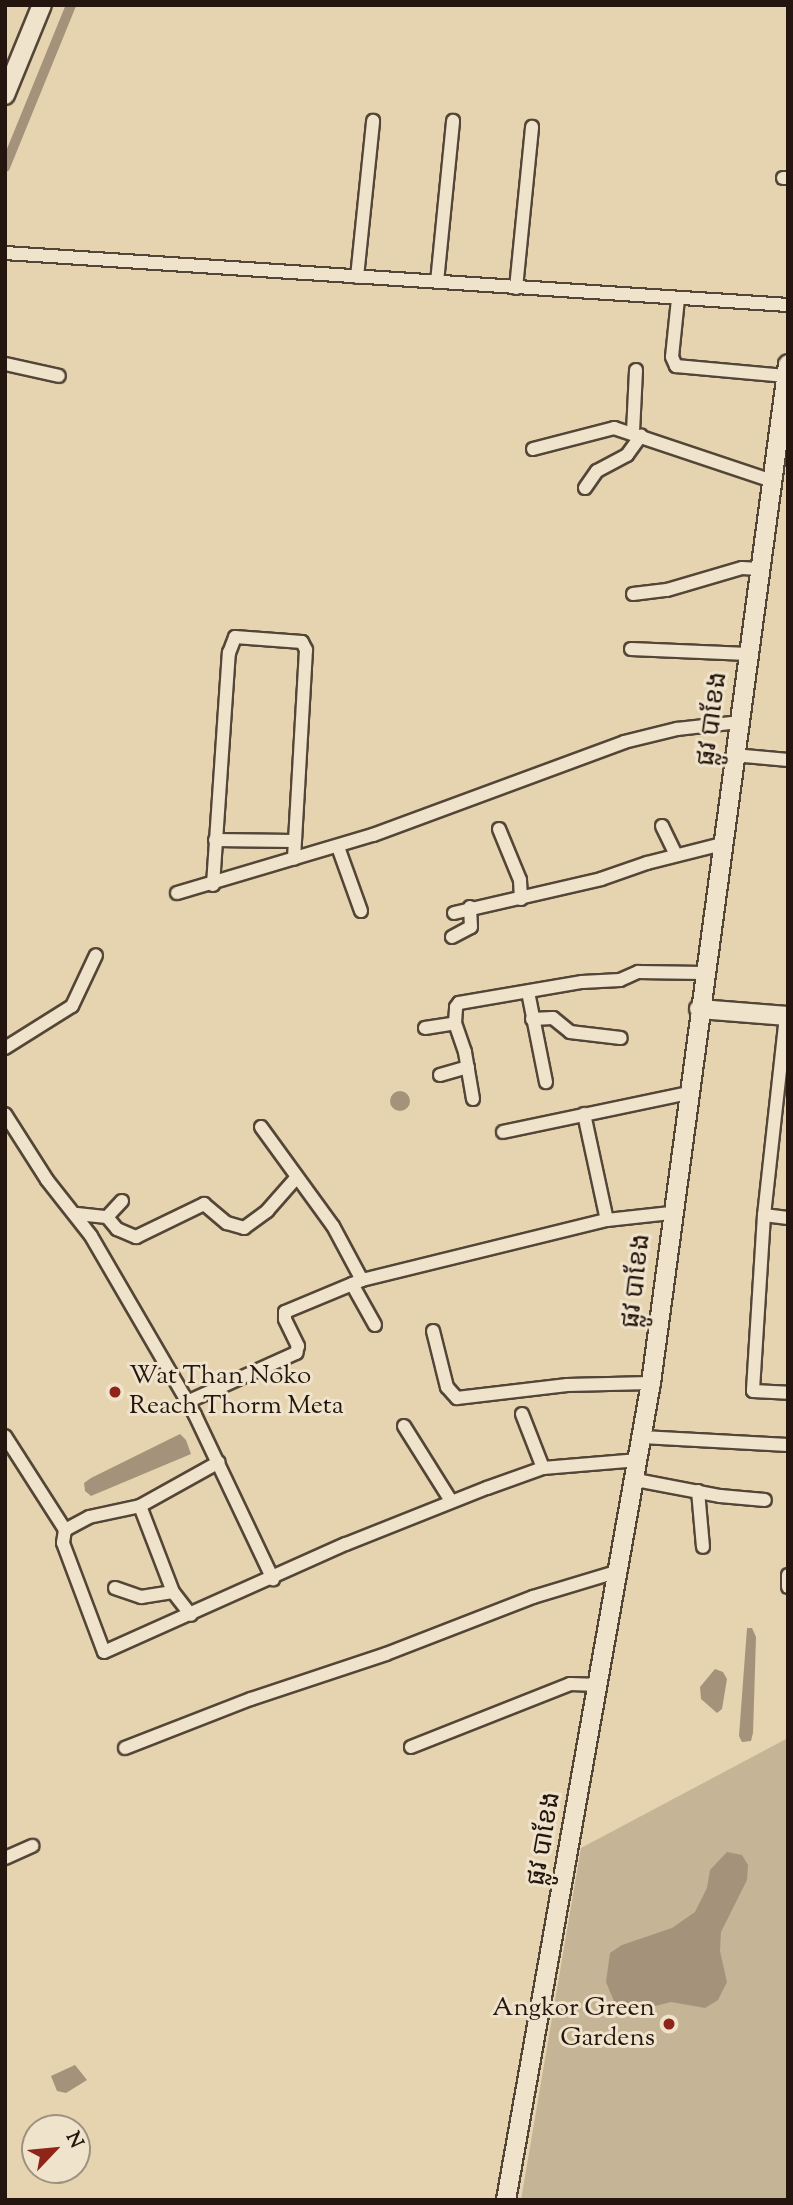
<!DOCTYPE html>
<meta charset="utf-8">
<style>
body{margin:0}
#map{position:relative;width:793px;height:2205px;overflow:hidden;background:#e6d4b1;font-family:"Sorts Mill Goudy","Noto Sans Khmer",serif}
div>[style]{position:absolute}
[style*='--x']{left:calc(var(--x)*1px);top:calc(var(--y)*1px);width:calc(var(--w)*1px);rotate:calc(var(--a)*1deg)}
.green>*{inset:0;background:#c5b495}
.water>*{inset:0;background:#a4937a}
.round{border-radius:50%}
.canal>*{height:10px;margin:-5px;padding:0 5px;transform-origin:5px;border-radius:5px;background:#a4937a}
.roads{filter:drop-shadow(2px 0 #544637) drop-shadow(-2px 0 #544637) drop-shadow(0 2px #544637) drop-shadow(0 -2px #544637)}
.street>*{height:12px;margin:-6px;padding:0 6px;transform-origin:6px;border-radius:6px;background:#efe3cc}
.secondary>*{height:18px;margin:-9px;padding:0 9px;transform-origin:9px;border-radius:9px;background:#efe3cc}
.dots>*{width:19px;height:19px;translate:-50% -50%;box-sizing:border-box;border:4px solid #efe3cc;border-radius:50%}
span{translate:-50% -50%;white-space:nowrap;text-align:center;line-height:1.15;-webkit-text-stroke:6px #efe3cc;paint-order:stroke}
.street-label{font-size:26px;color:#24160e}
.poi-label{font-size:26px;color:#24160e}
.left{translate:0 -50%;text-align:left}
.right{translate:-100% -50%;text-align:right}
.frame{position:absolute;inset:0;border:7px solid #24160e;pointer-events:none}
.north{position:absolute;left:21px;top:2114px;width:70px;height:70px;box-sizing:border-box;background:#efe3cc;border:2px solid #9e9180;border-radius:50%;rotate:64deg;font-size:19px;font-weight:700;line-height:28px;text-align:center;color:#24160e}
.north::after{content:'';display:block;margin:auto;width:24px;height:32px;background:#8f2418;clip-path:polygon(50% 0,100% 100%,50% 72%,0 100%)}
</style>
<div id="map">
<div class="green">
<div style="clip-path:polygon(788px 1738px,788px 2200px,521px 2200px,581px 1848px)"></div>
</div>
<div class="water">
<div class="round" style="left:390px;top:1091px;width:20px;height:20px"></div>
<div style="clip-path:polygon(180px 1434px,186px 1440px,191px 1454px,91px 1496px,85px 1491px,84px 1483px,91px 1478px)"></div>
<div style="clip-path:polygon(747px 1628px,752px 1628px,756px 1637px,753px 1733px,751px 1741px,742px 1742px,739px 1736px)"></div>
<div style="clip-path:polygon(715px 1669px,723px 1672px,727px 1679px,722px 1709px,717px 1713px,701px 1699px,700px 1687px)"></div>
<div style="clip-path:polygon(727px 1852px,742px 1855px,748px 1865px,747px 1880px,721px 1932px,720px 1951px,727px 1982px,718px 2000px,705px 2008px,671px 2002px,639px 2010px,616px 2006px,606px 1982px,610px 1953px,622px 1945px,672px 1928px,695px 1912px,707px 1888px,710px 1870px)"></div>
<div style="clip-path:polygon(75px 2065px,87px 2080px,66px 2093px,57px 2091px,51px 2076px)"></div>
</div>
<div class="canal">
<div style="--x:5;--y:167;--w:175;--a:-67.8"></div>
</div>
<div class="roads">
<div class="street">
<div style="--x:783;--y:178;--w:5;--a:0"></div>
<div style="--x:5;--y:253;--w:785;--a:3.8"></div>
<div style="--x:357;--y:277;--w:157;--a:-84.1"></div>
<div style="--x:437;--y:282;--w:162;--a:-84.3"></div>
<div style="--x:516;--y:288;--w:162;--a:-84.3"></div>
<div style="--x:678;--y:299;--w:58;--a:95.9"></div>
<div style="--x:672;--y:357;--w:10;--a:66"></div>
<div style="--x:676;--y:366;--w:110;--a:5.2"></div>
<div style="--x:5;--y:364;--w:55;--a:12.5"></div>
<div style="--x:633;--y:432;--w:62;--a:-87.2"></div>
<div style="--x:533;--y:449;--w:84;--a:-14.5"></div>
<div style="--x:614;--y:428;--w:167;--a:18.5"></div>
<div style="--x:585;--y:488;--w:21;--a:-55"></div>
<div style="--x:597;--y:471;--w:34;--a:-28"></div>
<div style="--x:627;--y:455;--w:24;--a:-54"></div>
<div style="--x:633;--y:594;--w:34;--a:-7"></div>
<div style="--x:667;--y:590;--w:78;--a:-16.3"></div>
<div style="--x:742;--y:568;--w:17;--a:3"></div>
<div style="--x:631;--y:649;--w:117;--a:2.4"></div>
<div style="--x:734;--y:755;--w:54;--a:5.3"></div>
<div style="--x:662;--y:826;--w:32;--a:64"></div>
<div style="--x:499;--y:829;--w:55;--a:67.6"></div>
<div style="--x:520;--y:880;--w:19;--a:87"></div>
<div style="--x:215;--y:840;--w:79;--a:0.7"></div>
<div style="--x:338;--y:847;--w:68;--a:70.2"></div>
<div style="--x:213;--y:885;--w:233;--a:-86.1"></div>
<div style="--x:229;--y:653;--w:17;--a:-69"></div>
<div style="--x:235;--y:637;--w:67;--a:4.3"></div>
<div style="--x:302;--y:642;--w:9;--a:63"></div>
<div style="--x:306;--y:650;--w:209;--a:93.3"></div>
<div style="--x:177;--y:893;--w:204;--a:-16.5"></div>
<div style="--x:373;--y:835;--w:268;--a:-20.3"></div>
<div style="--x:624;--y:742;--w:55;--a:-13.8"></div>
<div style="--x:677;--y:729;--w:62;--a:-6.4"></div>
<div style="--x:454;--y:913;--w:151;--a:-13"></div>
<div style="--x:601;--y:879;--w:49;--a:-19.2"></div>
<div style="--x:647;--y:863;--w:77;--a:-14.2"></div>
<div style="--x:452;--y:937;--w:21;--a:-28"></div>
<div style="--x:471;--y:927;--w:20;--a:-93"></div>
<div style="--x:528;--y:992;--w:92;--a:78.7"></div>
<div style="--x:786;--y:1016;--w:200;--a:96.3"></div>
<div style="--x:764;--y:1215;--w:176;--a:93.6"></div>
<div style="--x:753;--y:1391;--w:35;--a:3"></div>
<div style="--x:532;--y:1019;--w:21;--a:-3"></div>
<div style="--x:553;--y:1018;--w:22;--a:39"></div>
<div style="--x:570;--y:1032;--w:51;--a:6.7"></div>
<div style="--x:425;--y:1028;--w:30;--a:-9"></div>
<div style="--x:5;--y:1048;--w:79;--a:-32.1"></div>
<div style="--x:72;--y:1006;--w:56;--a:-64.8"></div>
<div style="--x:440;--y:1075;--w:29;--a:-16"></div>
<div style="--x:473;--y:1099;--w:48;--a:-99.7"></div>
<div style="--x:465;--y:1052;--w:31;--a:-109"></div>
<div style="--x:455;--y:1023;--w:16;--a:-86"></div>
<div style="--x:456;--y:1007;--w:5;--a:-53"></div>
<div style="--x:459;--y:1003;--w:125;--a:-9.7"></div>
<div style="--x:582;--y:982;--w:38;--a:-3"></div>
<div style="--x:620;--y:980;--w:20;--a:-24"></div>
<div style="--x:638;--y:972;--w:66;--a:0.9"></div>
<div style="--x:5;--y:1114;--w:78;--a:57.5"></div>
<div style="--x:47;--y:1180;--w:71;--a:51.8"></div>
<div style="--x:91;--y:1236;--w:207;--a:59.8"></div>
<div style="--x:195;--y:1415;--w:182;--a:64.6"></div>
<div style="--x:584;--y:1114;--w:108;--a:77.8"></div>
<div style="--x:261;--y:1127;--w:122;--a:54"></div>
<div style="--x:333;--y:1226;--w:61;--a:61.8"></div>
<div style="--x:503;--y:1132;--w:189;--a:-11.9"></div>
<div style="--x:77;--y:1214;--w:30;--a:6"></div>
<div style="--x:107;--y:1217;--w:22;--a:-47"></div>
<div style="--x:764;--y:1215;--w:24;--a:7"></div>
<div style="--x:107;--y:1217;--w:16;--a:50"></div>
<div style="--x:117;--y:1229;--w:21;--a:23"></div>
<div style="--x:136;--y:1237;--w:76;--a:-25.9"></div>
<div style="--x:204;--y:1204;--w:30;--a:40"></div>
<div style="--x:227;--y:1223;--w:18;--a:16"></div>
<div style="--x:244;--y:1228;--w:29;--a:-36"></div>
<div style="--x:267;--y:1211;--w:44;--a:-48.7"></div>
<div style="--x:352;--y:1284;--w:47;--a:60.7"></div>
<div style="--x:433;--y:1331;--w:58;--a:76"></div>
<div style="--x:447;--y:1387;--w:15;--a:48"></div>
<div style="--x:457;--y:1398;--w:111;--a:-6.7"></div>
<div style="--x:567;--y:1385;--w:84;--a:-1.4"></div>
<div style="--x:187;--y:1402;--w:120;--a:-24.2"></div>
<div style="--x:296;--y:1353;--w:7;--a:-74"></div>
<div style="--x:298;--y:1346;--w:30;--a:-116"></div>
<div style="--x:285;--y:1319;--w:7;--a:-90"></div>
<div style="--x:285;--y:1312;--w:83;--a:-22.6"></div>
<div style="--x:362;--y:1280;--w:252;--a:-13.8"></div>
<div style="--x:607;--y:1220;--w:64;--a:-6.2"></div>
<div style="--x:522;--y:1414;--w:58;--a:68.7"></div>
<div style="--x:404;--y:1426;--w:89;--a:57.9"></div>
<div style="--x:5;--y:1436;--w:112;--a:57.4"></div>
<div style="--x:65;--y:1530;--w:13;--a:99"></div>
<div style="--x:63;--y:1543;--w:116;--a:69.4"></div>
<div style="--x:104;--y:1652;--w:265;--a:-24.1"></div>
<div style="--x:346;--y:1544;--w:152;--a:-21.7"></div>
<div style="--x:487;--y:1488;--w:59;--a:-19.7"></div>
<div style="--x:543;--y:1468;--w:96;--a:-4.8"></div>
<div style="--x:642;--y:1437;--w:146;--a:3.1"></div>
<div style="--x:636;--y:1480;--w:86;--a:10.8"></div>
<div style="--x:720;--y:1496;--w:45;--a:5.1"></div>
<div style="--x:698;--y:1491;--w:56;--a:84.9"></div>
<div style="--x:140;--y:1506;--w:92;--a:69"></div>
<div style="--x:173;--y:1592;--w:29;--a:52"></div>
<div style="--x:65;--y:1530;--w:27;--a:-28"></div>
<div style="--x:89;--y:1517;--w:52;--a:-12.2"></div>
<div style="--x:140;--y:1506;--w:90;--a:-29.1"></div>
<div style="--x:788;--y:1575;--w:12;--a:90"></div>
<div style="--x:115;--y:1588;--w:28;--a:19"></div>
<div style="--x:141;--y:1597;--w:32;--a:-9"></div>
<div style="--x:411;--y:1747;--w:171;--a:-21.6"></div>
<div style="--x:570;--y:1684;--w:29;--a:2"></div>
<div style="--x:125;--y:1748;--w:135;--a:-21.3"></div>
<div style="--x:251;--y:1699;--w:142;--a:-18.4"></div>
<div style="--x:386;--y:1654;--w:158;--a:-21.2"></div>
<div style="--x:533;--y:1597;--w:90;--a:-16.8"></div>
<div style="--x:5;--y:1858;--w:30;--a:-24"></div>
</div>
<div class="secondary">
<div style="--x:5;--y:95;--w:97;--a:-67.7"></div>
<div style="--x:699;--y:1009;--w:89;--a:4.5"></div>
<div style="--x:506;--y:2200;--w:830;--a:-79.94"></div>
<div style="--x:651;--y:1383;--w:1028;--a:-82.34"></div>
</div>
</div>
<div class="dots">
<div style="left:115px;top:1392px;background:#8f2418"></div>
<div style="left:669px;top:2024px;background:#8f2418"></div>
</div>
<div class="street-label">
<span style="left:713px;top:719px;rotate:-82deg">ផ្លូវ បាខែង</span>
<span style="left:637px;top:1281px;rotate:-83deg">ផ្លូវ បាខែង</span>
<span style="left:545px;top:1839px;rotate:-80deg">ផ្លូវ បាខែង</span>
</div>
<div class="poi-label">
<span class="left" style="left:129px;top:1392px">Wat Than Noko<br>Reach Thorm Meta</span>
<span class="right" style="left:655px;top:2024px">Angkor Green<br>Gardens</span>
</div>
<div class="frame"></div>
<div class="north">N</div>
</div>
